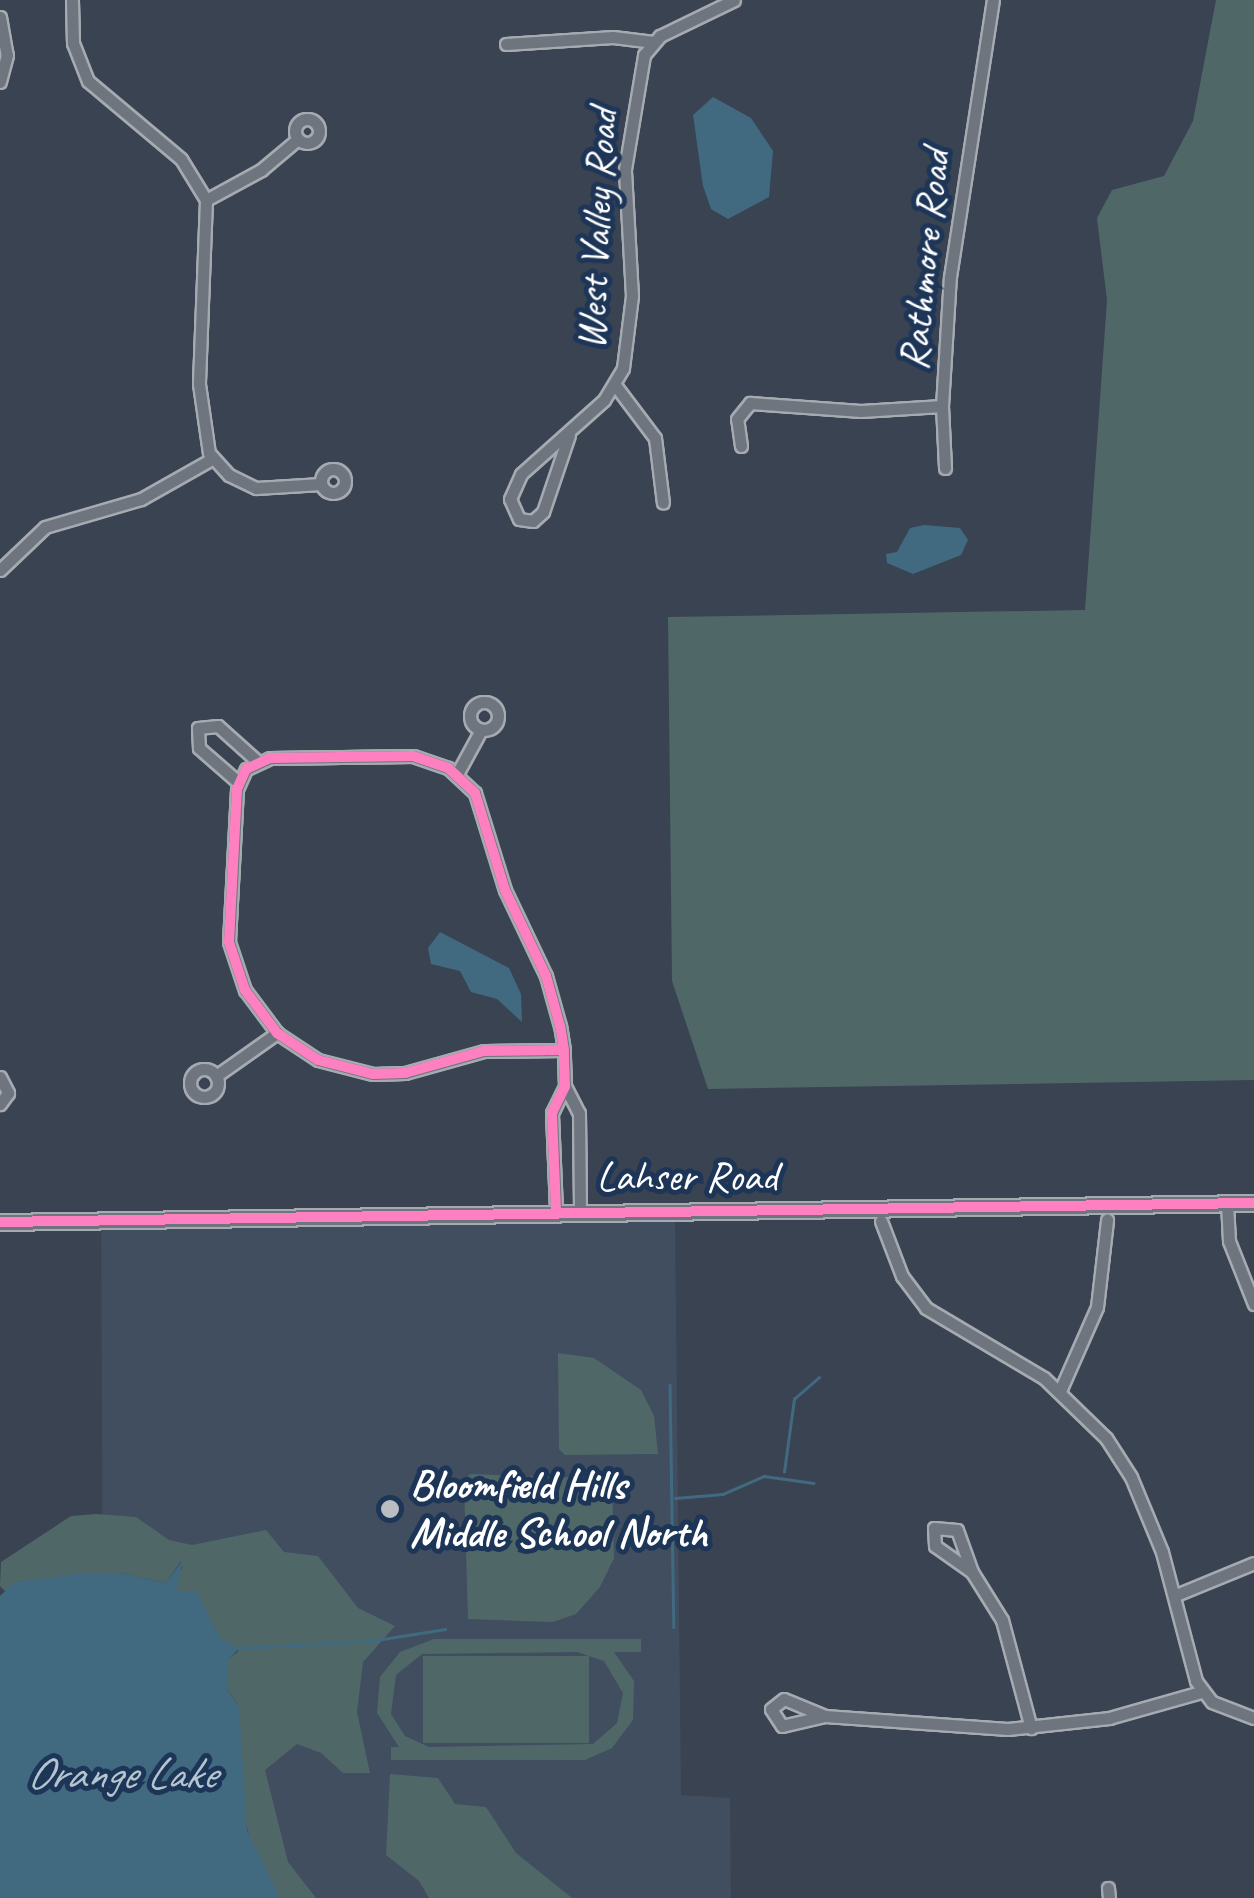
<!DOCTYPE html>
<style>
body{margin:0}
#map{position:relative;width:1254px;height:1898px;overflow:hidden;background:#394351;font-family:Caveat,sans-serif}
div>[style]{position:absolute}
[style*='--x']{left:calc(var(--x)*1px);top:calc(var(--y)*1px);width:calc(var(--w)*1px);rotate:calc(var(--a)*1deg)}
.built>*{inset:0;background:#404e5f}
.green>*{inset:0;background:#4f6867;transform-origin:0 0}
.water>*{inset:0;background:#416a81}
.stream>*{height:2.5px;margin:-1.25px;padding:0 1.25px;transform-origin:1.25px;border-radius:1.25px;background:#416a81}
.roads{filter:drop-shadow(2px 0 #a6aab1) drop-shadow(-2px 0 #a6aab1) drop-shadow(0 2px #a6aab1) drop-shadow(0 -2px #a6aab1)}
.street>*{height:11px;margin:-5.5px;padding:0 5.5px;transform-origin:5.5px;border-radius:5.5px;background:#6f757e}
.street>.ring{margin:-5.5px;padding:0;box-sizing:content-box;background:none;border:11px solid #6f757e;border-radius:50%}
.secondary>*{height:15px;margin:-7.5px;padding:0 7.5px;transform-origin:7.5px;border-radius:7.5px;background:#6f757e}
.cycleway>*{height:10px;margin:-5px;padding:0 5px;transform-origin:5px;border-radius:5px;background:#ff80c0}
.dots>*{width:28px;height:28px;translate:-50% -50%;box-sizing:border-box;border:5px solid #1d3557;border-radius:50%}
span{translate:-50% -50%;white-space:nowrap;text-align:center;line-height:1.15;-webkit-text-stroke:10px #1d3557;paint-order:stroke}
.street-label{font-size:42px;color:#fff}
.poi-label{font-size:42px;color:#fff;font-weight:700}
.left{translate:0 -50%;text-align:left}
.water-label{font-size:45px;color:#b3c5cf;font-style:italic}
</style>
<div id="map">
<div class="built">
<div style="clip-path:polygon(675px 1215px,681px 1795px,730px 1798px,731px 1898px,127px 1898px,104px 1829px,101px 1222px)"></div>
</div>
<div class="green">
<div style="clip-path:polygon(1216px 0,1254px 0,1254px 1080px,708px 1089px,672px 981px,668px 617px,1085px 610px,1107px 300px,1097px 218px,1112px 190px,1164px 176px,1193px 121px)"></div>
<div style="clip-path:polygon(558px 1353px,594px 1358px,641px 1390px,654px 1416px,658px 1454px,565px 1455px,559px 1449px)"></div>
<div style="clip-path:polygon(470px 1474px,612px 1479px,614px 1558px,600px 1587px,576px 1614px,553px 1622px,468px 1619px,464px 1482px)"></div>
<div style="clip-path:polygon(96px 1514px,136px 1517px,169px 1540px,192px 1545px,266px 1530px,284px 1552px,318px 1556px,358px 1608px,395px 1626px,363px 1662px,357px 1712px,370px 1773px,343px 1773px,321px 1753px,297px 1744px,265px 1770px,288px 1862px,316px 1898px,280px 1898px,254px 1855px,245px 1820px,237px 1703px,227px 1689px,227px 1660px,239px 1651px,219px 1637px,197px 1592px,176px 1591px,174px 1580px,182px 1568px,181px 1561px,166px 1583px,120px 1573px,15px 1582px,6px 1592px,0 1586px,1px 1562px,71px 1516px)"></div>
<div style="clip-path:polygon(evenodd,434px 1639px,641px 1639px,641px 1652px,614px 1652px,634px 1681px,633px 1720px,612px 1748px,585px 1760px,391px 1760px,391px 1747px,399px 1747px,377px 1713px,380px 1677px,400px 1652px,434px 1639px,577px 1652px,604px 1661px,623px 1693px,617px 1723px,593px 1744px,429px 1747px,405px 1736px,391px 1714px,396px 1675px,422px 1654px,577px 1652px)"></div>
<div style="left:423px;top:1656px;width:166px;height:87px"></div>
<div style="clip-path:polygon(390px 1774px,438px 1778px,455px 1804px,486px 1807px,516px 1853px,572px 1898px,429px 1898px,419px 1881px,386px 1855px)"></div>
</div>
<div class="water">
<div style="clip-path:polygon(713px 97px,751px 118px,773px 151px,769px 197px,728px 219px,711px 209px,703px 186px,693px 115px)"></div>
<div style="clip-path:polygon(924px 525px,960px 528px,968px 540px,961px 555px,913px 574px,887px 563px,886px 554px,897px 552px,910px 528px)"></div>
<div style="clip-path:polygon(440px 932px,509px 968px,521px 994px,522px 1022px,497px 999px,471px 992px,460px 971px,431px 964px,428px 948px)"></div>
<div style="clip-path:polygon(183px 1560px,176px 1591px,197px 1591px,219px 1637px,239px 1648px,227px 1661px,227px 1689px,239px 1707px,247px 1831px,280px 1898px,0 1898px,0 1596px,15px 1582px,77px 1574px,120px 1573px,166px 1583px)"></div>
</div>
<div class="stream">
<div style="--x:670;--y:1385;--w:242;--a:89.1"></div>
<div style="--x:784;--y:1472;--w:74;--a:-82.2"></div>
<div style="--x:794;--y:1399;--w:33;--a:-41"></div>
<div style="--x:675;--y:1498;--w:48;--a:-4.8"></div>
<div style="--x:723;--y:1494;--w:45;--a:-23.7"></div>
<div style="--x:764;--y:1476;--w:50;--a:8"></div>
<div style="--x:239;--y:1648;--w:131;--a:-3.1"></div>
<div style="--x:370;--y:1641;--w:76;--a:-9.1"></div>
</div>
<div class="roads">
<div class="street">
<div style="--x:72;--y:0;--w:43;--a:88.7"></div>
<div style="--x:73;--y:43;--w:41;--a:68.5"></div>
<div style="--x:88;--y:81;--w:121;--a:40"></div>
<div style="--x:181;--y:159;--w:48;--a:58.6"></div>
<div style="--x:206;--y:200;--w:184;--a:92.2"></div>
<div style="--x:199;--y:384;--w:70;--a:81.8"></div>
<div style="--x:209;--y:453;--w:30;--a:48"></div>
<div style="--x:229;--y:475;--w:30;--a:26"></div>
<div style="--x:256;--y:488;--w:65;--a:-3.5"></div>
<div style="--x:0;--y:17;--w:39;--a:80"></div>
<div style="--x:7;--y:55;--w:28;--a:105"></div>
<div style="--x:506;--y:44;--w:107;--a:-3.7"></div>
<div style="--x:613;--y:37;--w:39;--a:7"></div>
<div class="ring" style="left:295px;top:119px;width:13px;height:13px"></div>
<div style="--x:206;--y:200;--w:63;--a:-28.6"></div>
<div style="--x:261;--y:170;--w:48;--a:-40"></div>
<div style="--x:615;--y:385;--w:66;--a:53"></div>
<div style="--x:655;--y:438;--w:65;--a:83"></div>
<div style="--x:942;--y:406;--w:62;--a:87.2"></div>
<div style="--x:569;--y:435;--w:81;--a:108.7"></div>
<div style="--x:543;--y:512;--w:13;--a:138"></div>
<div style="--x:533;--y:521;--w:14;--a:-172"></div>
<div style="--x:519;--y:519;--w:22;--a:-114"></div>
<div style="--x:510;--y:499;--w:27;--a:-66"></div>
<div style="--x:521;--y:474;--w:111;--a:-41.7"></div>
<div style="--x:604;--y:400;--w:37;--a:-59"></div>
<div style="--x:623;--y:368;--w:73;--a:-82.9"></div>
<div style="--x:632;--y:296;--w:127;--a:-93.2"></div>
<div style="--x:625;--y:169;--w:116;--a:-80.5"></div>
<div style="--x:644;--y:55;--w:25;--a:-50"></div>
<div style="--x:660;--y:36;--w:82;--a:-25.9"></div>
<div style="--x:741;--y:446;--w:27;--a:-98"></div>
<div style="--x:737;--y:419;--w:21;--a:-51"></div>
<div style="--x:750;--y:403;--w:111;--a:4.1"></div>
<div style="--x:861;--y:411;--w:81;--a:-3.5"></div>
<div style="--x:942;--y:406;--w:129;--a:-86.5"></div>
<div style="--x:950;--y:277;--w:280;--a:-81.2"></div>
<div class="ring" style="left:321px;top:469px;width:13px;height:13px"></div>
<div style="--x:0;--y:570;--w:62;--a:-43.7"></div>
<div style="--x:45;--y:527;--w:100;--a:-16.3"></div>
<div style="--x:141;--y:499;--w:81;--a:-29.4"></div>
<div class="ring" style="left:470px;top:702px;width:17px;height:17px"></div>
<div style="--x:457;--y:774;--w:50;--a:-61.4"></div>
<div style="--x:238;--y:782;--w:52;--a:-138.9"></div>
<div style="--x:199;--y:748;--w:20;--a:-93"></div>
<div style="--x:198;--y:728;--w:20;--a:-6"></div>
<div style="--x:218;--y:726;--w:52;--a:41.9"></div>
<div class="ring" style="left:190px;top:1069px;width:17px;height:17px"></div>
<div style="--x:216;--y:1076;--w:75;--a:-35.2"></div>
<div style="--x:0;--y:1077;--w:18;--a:63"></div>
<div style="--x:8;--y:1093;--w:14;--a:126"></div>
<div style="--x:565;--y:1086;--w:30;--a:63"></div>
<div style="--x:579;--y:1113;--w:96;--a:89.4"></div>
<div style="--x:1227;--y:1203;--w:38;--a:87"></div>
<div style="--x:1229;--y:1241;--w:68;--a:68.4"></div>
<div style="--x:556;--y:1210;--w:97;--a:-92.4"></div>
<div style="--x:552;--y:1113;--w:30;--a:-64"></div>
<div style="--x:565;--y:1086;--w:36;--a:-92"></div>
<div style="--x:564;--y:1050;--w:24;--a:-99"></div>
<div style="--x:560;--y:1026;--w:52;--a:-105.6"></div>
<div style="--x:546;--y:976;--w:95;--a:-115.5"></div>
<div style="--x:505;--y:890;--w:102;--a:-107.2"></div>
<div style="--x:475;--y:793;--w:37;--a:-137"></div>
<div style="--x:448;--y:768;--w:37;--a:-161"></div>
<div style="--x:413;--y:756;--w:143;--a:179.2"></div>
<div style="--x:270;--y:758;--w:26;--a:155"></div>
<div style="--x:246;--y:769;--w:22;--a:114"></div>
<div style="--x:237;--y:789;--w:153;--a:93"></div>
<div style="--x:229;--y:942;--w:51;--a:71.6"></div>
<div style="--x:245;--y:990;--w:54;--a:53.3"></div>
<div style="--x:277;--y:1033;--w:49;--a:33.4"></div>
<div style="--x:318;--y:1060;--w:57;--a:14.3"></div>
<div style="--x:373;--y:1074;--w:32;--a:-2"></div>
<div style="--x:405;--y:1073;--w:82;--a:-15.6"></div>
<div style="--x:484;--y:1051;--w:80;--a:-0.7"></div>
<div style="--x:881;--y:1221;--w:59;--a:69.1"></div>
<div style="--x:902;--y:1276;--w:40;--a:53"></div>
<div style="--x:926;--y:1308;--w:137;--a:30.7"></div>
<div style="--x:1044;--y:1378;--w:86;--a:44.1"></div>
<div style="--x:1106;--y:1438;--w:46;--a:57.3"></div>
<div style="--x:1131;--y:1477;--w:81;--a:67.5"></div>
<div style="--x:1162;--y:1552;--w:133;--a:75.2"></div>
<div style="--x:1196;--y:1681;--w:26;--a:53"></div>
<div style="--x:1212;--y:1702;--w:45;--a:20.9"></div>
<div style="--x:1060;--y:1391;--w:92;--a:-66.2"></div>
<div style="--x:1097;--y:1307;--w:88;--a:-83.4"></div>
<div style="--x:972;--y:1572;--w:45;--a:-144.9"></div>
<div style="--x:935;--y:1546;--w:18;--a:-93"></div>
<div style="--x:934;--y:1528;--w:23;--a:5"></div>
<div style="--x:957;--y:1530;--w:45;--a:70.3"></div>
<div style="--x:972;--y:1572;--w:57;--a:58"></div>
<div style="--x:1002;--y:1620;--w:112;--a:75"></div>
<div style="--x:1176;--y:1595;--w:84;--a:-22.3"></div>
<div style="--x:825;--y:1716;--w:44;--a:166.9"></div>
<div style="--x:782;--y:1726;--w:20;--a:-123"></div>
<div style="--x:771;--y:1709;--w:16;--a:-38"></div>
<div style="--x:784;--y:1699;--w:44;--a:22.5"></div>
<div style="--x:825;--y:1716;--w:183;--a:4.1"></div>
<div style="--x:1008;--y:1729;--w:102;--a:-6.2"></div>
<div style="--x:1109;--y:1718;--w:96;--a:-15.8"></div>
<div style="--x:1108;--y:1888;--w:10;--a:84"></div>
</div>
<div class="secondary">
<div style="--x:0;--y:1222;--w:1254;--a:-0.87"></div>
</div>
</div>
<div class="cycleway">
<div style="--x:556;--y:1210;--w:97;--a:-92.4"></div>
<div style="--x:552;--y:1113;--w:30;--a:-64"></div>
<div style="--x:565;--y:1086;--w:36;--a:-92"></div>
<div style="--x:564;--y:1050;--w:24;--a:-99"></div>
<div style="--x:560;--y:1026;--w:52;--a:-105.6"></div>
<div style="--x:546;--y:976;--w:95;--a:-115.5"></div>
<div style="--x:505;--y:890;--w:102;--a:-107.2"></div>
<div style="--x:475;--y:793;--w:37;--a:-137"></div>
<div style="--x:448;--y:768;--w:37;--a:-161"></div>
<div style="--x:413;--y:756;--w:143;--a:179.2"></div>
<div style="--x:270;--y:758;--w:26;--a:155"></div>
<div style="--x:246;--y:769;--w:22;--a:114"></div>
<div style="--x:237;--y:789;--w:153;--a:93"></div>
<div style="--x:229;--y:942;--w:51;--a:71.6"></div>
<div style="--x:245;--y:990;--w:54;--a:53.3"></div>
<div style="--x:277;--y:1033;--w:49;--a:33.4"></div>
<div style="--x:318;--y:1060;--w:57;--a:14.3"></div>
<div style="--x:373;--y:1074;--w:32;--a:-2"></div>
<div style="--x:405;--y:1073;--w:82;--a:-15.6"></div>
<div style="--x:484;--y:1051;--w:80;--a:-0.7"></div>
<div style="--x:0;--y:1222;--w:1254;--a:-0.87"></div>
</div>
<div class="dots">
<div style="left:390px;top:1509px;background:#babdc2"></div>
</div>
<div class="street-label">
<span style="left:597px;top:229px;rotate:-87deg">West Valley Road</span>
<span style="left:925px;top:260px;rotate:-84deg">Rathmore Road</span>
<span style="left:687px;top:1177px">Lahser Road</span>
</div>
<div class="poi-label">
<span class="left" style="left:410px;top:1509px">Bloomfield Hills<br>Middle School North</span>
</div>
<div class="water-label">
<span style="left:121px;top:1774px">Orange Lake</span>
</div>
</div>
